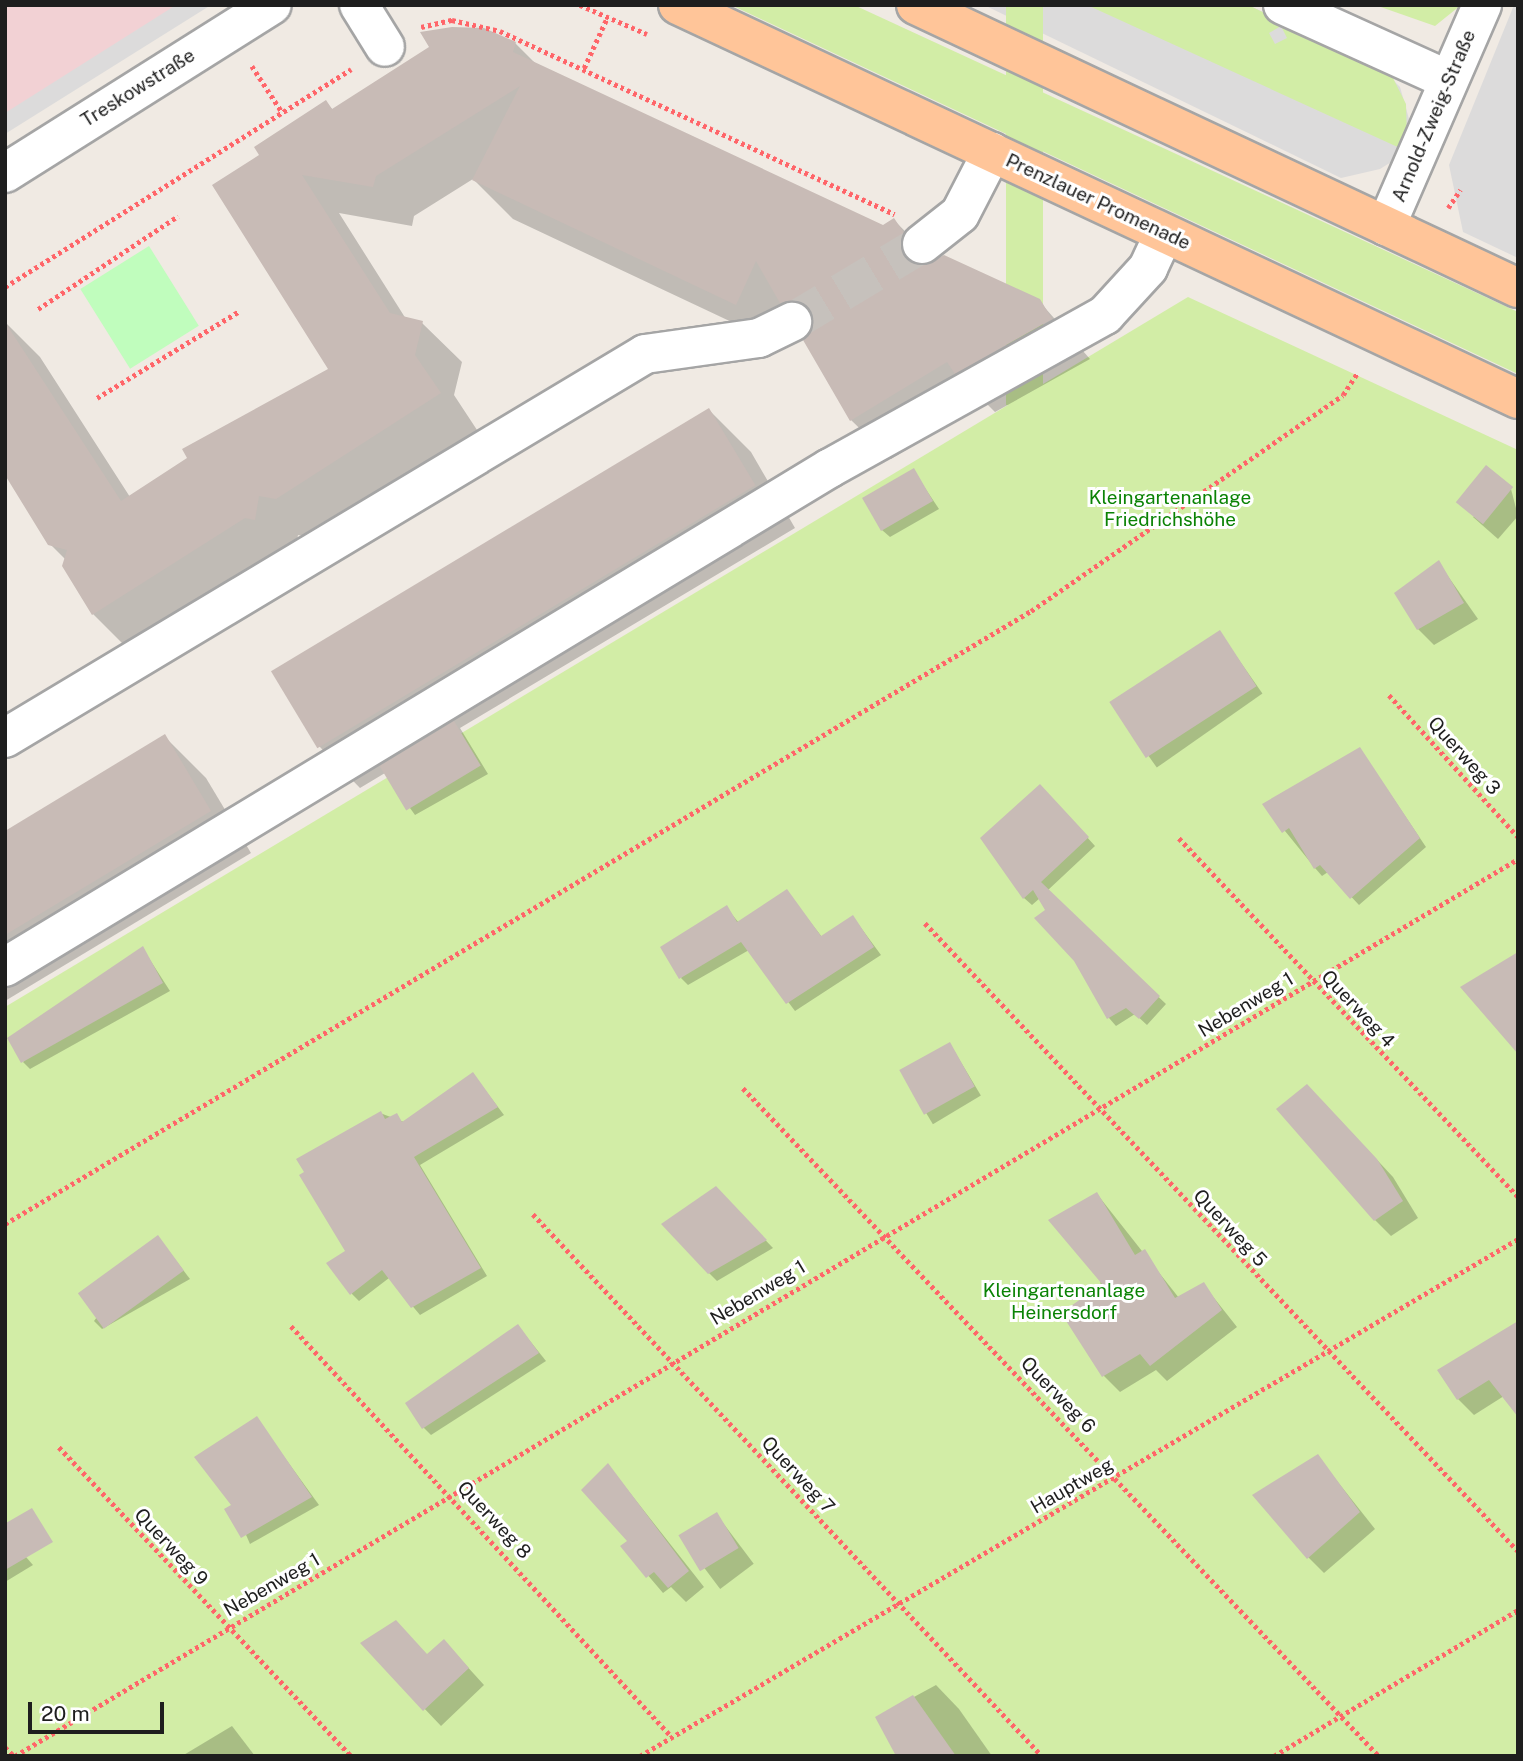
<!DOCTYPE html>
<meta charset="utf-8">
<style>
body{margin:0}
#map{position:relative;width:1523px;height:1761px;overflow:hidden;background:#f0eae3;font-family:"Public Sans",sans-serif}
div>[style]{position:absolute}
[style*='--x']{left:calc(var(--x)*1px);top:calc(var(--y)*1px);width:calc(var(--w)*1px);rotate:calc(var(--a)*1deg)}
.residential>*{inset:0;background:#dcdbdb}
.commercial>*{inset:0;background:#f2d1d4}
.grass>*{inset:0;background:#d2eda6;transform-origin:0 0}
.park>*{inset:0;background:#c0fdbd;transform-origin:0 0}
.shadow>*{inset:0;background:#0003;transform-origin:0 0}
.building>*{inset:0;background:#c8bbb6;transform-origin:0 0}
.minor-tunnel>*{height:38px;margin-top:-19px;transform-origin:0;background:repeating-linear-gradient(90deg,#c6c1bc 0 38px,transparent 0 57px)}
.path>*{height:4.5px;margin-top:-2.25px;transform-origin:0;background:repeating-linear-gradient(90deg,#ff6569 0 3.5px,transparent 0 7px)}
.roads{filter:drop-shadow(2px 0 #a5a5a5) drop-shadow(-2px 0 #a5a5a5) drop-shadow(0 2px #a5a5a5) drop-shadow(0 -2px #a5a5a5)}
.minor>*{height:38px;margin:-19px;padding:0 19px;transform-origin:19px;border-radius:19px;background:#fff}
.major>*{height:38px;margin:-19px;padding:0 19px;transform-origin:19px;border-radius:19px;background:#ffc599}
span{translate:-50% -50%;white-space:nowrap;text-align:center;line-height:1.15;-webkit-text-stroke:6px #fff;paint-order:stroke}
.street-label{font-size:19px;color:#1e1e1e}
.park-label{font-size:19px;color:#0b8305}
.frame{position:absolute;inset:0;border:7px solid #1e1e1e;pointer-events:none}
.scale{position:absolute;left:28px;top:1702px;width:136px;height:32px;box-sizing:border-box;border:4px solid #1e1e1e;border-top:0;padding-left:9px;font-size:21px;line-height:24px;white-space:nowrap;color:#1e1e1e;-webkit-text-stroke:5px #fff;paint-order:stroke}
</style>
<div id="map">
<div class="residential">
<div style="clip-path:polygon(5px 5px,211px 5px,5px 134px)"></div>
<div style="clip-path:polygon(984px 5px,1248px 5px,1381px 68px,1400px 87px,1409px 119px,1396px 159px,1380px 169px,1341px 178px)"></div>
<div style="clip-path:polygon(1514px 5px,1518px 5px,1518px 258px,1463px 232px,1449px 165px)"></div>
</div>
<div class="commercial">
<div style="clip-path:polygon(5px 5px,176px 5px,5px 113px)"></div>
</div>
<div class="grass">
<div style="clip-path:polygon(731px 5px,854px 5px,1518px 312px,1518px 374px)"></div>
<div style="left:1006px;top:5px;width:37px;height:400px"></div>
<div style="clip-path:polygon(evenodd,1087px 5px,1248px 5px,1391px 74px,1406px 104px,1407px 139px,1402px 149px,1087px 5px,1281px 26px,1287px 38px,1275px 44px,1269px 33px,1281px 26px)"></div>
<div style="clip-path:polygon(1375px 5px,1461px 5px,1435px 26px)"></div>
<div style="clip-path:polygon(1188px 297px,1518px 450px,1518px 1756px,5px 1756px,5px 1007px)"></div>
</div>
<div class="park">
<div style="left:149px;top:246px;width:94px;height:81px;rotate:58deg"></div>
</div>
<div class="shadow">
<div style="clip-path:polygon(515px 43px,537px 65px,883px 227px,894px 220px,935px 262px,1039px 301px,1090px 359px,995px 412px,985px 402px,891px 459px,851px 420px,811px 331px,790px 311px,776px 343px,513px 219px,473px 179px,414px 216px,412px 226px,339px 213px,406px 319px,422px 323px,462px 362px,454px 395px,479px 433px,316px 538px,298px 535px,294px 558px,132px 653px,93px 614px,66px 560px,50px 544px,5px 322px,40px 357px,130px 497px,331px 370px,262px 156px,326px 102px,333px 110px)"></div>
<div style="clip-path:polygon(709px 410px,751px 452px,795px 528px,460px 728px,488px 774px,415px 815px,385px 773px,360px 788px,319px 746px)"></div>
<div style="clip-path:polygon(913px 470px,939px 509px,890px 537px,882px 530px)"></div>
<div style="clip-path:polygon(1511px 489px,1518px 516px,1498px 539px,1473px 517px)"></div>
<div style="clip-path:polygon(1438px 562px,1478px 619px,1434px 645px,1418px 629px)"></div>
<div style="left:1220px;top:633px;width:74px;height:129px;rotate:55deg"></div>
<div style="clip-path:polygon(165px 737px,206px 778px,251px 853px,5px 1001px,5px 833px)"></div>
<div style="clip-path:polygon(1360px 749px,1426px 847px,1359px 905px,1328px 872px,1322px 876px,1315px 868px,1264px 805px)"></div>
<div style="clip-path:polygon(1048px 794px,1095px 846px,1047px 891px,1166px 1004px,1147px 1025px,1135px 1014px,1116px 1026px,1109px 1018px,1040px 898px,1032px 905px,1024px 898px,982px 838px)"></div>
<div style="clip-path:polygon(786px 891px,822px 937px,853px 917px,881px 955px,795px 1011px,749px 950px,688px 985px,681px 978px,726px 907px,739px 923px)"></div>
<div style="clip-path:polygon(143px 949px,170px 991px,30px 1069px,23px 1062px)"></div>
<div style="left:950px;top:1044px;width:60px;height:56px;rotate:59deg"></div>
<div style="clip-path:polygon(473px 1074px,504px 1115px,420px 1165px,487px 1276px,420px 1315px,389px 1278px,359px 1301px,352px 1294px,347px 1252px,380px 1113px,404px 1122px)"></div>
<div style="clip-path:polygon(1323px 1102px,1393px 1177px,1418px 1218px,1391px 1236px,1375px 1220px)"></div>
<div style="clip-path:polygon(716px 1188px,773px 1248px,717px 1281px,709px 1273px)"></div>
<div style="clip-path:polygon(1097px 1194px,1179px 1298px,1203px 1284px,1237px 1327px,1167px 1381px,1156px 1370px,1120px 1392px,1104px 1376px)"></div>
<div style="clip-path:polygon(158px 1237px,190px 1279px,102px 1329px,94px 1321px)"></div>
<div style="clip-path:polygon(1518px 1323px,1504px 1396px,1474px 1415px,1458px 1399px)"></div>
<div style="clip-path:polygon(518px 1326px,546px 1361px,431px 1435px,423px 1427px)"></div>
<div style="clip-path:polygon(256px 1418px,319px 1505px,250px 1544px,233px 1505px)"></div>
<div style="clip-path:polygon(1318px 1457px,1375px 1529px,1324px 1573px,1308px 1557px)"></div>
<div style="clip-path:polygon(608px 1465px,704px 1587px,686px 1602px,671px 1587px,663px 1593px,623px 1546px,629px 1541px)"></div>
<div style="left:717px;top:1515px;width:61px;height:42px;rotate:53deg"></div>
<div style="clip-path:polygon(5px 1533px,33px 1565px,5px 1582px)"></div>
<div style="clip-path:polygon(444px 1641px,484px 1685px,441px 1726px,362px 1643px,427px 1656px)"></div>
<div style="clip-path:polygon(936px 1685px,959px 1709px,992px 1756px,898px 1756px,877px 1717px)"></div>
<div style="clip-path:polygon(232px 1726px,255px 1756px,182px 1756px)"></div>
</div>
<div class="building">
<div style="clip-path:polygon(452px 27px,484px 28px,516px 42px,513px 52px,883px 225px,894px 218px,904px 233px,901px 248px,913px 264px,926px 265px,944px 255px,1040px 299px,1052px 319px,955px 374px,947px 362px,850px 421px,803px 340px,814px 324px,811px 312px,794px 300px,780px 303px,756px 261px,736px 305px,472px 180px,520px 86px,376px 176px,373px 187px,302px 175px,390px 313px,423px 321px,415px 355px,441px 393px,276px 499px,259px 496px,255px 520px,245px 518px,92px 615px,62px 566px,67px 550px,48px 545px,5px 475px,5px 322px,121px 501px,187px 458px,182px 449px,328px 369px,212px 185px,259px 155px,254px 147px,326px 100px,332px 109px,429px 47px,420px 32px)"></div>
<div style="left:709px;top:408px;width:90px;height:511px;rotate:59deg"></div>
<div style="left:1486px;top:465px;width:35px;height:48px;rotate:39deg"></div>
<div style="left:914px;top:468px;width:38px;height:60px;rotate:60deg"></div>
<div style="clip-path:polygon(1439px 560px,1464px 603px,1417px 630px,1394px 593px)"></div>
<div style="left:1220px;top:630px;width:67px;height:132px;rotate:57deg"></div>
<div style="left:454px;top:721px;width:52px;height:87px;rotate:59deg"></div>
<div style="clip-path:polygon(165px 734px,211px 811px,5px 935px,5px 831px)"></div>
<div style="clip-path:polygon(1360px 747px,1420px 838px,1350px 899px,1320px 865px,1314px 869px,1289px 828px,1282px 833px,1262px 804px)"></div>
<div style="clip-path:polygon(1040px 784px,1089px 837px,1041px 882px,1160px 996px,1139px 1019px,1126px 1008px,1107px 1019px,1074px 961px,1034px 918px,1045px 910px,1033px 890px,1023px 899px,980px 838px)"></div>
<div style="clip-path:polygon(787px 889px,821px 936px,853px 915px,874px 947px,786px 1004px,741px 942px,679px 979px,660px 947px,727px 905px,737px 922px)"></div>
<div style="clip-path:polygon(143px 946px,163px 983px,21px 1063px,7px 1038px)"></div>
<div style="clip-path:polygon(1518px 952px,1518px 1054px,1460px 987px)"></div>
<div style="left:950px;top:1042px;width:51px;height:58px;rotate:61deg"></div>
<div style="clip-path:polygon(473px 1072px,498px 1107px,414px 1157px,481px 1268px,411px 1308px,382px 1270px,350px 1295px,326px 1263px,345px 1251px,299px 1175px,304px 1172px,296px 1159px,381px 1111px,385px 1119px,397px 1113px,402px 1122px)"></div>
<div style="clip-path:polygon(1307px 1084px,1377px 1159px,1403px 1201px,1374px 1221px,1276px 1109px)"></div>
<div style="clip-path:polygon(716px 1186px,767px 1240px,708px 1274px,661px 1224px)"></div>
<div style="clip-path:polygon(1097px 1192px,1135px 1255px,1145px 1249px,1175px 1298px,1204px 1282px,1222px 1310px,1150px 1366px,1140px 1354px,1102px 1377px,1061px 1313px,1102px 1284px,1048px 1220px)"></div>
<div style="left:158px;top:1235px;width:44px;height:99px;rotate:54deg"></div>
<div style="clip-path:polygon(1518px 1321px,1518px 1417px,1489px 1380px,1457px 1400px,1437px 1370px)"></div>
<div style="clip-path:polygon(518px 1324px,539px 1353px,422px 1429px,405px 1403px)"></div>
<div style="clip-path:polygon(257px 1416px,312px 1497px,241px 1538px,224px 1509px,231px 1505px,194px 1457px)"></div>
<div style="clip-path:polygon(1318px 1454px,1360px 1512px,1307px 1559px,1252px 1495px)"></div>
<div style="clip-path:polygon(608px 1463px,689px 1571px,668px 1588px,654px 1572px,646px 1578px,620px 1546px,627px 1541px,581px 1490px)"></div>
<div style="clip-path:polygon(32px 1508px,53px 1542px,5px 1570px,6px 1523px)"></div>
<div style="left:717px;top:1512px;width:42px;height:45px;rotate:59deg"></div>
<div style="clip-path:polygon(396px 1620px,427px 1654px,444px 1639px,469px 1668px,423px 1711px,360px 1643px)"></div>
<div style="clip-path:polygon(913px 1695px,956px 1756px,896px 1756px,875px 1717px)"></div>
</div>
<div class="minor-tunnel">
<div style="--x:792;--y:322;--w:152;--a:-31"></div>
</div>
<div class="path">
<div style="--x:580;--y:5;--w:73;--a:23.4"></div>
<div style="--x:421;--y:27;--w:32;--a:-13"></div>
<div style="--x:452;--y:20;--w:49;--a:12.9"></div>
<div style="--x:500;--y:31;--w:435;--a:24.9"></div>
<div style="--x:252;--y:66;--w:55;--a:56.9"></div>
<div style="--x:584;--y:68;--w:55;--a:-65.3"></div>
<div style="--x:1448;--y:208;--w:22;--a:-56"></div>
<div style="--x:5;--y:287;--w:409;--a:-32.2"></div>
<div style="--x:38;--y:309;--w:168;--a:-33.6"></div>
<div style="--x:97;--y:398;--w:165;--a:-31.4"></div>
<div style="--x:1389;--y:695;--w:192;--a:47.7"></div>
<div style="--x:1179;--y:838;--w:494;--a:46.6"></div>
<div style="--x:925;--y:923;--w:864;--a:46.64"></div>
<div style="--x:743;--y:1088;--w:922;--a:46.41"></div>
<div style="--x:533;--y:1214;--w:744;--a:46.8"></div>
<div style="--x:5;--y:1224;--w:1195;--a:-30.86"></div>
<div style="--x:1031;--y:611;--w:379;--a:-34.7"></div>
<div style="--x:1343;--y:395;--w:27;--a:-57"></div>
<div style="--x:291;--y:1326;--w:560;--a:47.17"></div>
<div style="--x:59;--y:1447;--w:425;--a:46.6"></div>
<div style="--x:5;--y:1747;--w:13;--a:45"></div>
<div style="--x:15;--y:1756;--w:1750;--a:-30.83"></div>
<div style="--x:640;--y:1756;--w:1019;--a:-30.49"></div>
<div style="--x:1274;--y:1756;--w:284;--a:-30.9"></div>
</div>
<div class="roads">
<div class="minor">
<div style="--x:359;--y:5;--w:49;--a:58.2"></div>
<div style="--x:1283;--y:5;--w:181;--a:24.4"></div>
<div style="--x:5;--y:173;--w:315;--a:-32.2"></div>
<div style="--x:1386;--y:226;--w:241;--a:-66.5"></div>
<div style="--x:922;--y:244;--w:48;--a:-38.3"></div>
<div style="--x:960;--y:214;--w:70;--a:-62.7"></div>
<div style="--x:5;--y:738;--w:746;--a:-30.96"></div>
<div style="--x:645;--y:354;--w:115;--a:-8"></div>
<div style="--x:759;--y:338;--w:37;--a:-26"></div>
<div style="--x:5;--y:967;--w:964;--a:-31.17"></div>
<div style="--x:830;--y:468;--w:315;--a:-29.1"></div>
<div style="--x:1105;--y:315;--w:64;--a:-47.5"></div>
<div style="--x:1148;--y:268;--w:38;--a:-65"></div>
</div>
<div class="major">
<div style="--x:678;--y:5;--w:928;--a:25.13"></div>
<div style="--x:916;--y:5;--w:665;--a:25.18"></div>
</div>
</div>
<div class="street-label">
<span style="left:138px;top:88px;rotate:-32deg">Treskowstraße</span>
<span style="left:1434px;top:116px;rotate:-67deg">Arnold-Zweig-Straße</span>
<span style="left:1098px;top:202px;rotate:25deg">Prenzlauer Promenade</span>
<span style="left:1464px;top:756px;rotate:48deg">Querweg 3</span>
<span style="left:1246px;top:1005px;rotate:-31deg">Nebenweg 1</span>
<span style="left:1358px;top:1009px;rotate:47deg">Querweg 4</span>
<span style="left:1230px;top:1228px;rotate:47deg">Querweg 5</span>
<span style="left:758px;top:1293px;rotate:-31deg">Nebenweg 1</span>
<span style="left:1058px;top:1395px;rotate:46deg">Querweg 6</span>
<span style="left:798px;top:1475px;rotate:47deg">Querweg 7</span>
<span style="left:1072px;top:1486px;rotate:-30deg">Hauptweg</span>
<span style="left:494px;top:1520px;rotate:47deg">Querweg 8</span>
<span style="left:171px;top:1547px;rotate:47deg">Querweg 9</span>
<span style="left:272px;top:1585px;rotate:-30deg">Nebenweg 1</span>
</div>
<div class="park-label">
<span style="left:1170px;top:509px">Kleingartenanlage<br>Friedrichshöhe</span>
<span style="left:1064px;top:1302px">Kleingartenanlage<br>Heinersdorf</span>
</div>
<div class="frame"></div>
<div class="scale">20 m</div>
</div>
